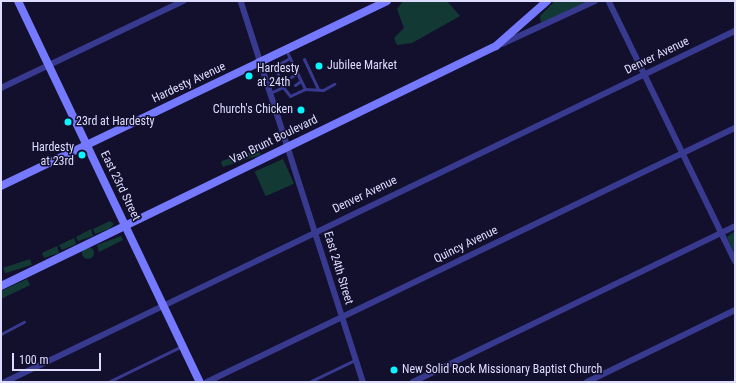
<!DOCTYPE html>
<style>
body{margin:0}
#map{position:relative;width:736px;height:383px;overflow:hidden;background:#13102e;font-family:"Roboto Condensed",sans-serif}
div>[style]{position:absolute}
[style*='--x']{left:calc(var(--x)*1px);top:calc(var(--y)*1px);width:calc(var(--w)*1px);rotate:calc(var(--a)*1deg)}
.green>*{inset:0;background:#133935;transform-origin:0 0}
.round{border-radius:50%}
.lane>*{height:3px;margin:-1.5px;padding:0 1.5px;transform-origin:1.5px;border-radius:1.5px;background:#383a90}
.street>*{height:5.5px;margin:-2.75px;padding:0 2.75px;transform-origin:2.75px;border-radius:2.75px;background:#383a90}
.secondary>*{height:8px;margin:-4px;padding:0 4px;transform-origin:4px;border-radius:4px;background:#7479ff}
.dots>*{width:11px;height:11px;translate:-50% -50%;box-sizing:border-box;border:2px solid #13102e;border-radius:50%}
span{translate:-50% -50%;white-space:nowrap;text-align:center;line-height:1.15;-webkit-text-stroke:3px #13102e;paint-order:stroke}
.street-label{font-size:12px;color:#dfddff}
.poi-label{font-size:12px;color:#dfddff}
.left{translate:0 -50%;text-align:left}
.right{translate:-100% -50%;text-align:right}
.frame{position:absolute;inset:0;border:2px solid #dfddff;pointer-events:none}
.scale{position:absolute;left:12px;top:353px;width:89px;height:18px;box-sizing:border-box;border:2px solid #dfddff;border-top:0;padding-left:5px;font-size:12px;line-height:14px;white-space:nowrap;color:#dfddff;-webkit-text-stroke:3px #13102e;paint-order:stroke}
</style>
<div id="map">
<div class="green">
<div style="clip-path:polygon(403px 1px,447px 1px,460px 16px,412px 43px,397px 45px,394px 38px,404px 28px,397px 9px)"></div>
<div style="clip-path:polygon(555px 1px,588px 1px,541px 23px,540px 16px)"></div>
<div style="left:259px;top:149px;width:6px;height:40px;rotate:72deg"></div>
<div style="left:283px;top:159px;width:27px;height:31px;rotate:66deg"></div>
<div style="clip-path:polygon(110px 221px,114px 224px,109px 229px,95px 234px,93px 229px)"></div>
<div style="clip-path:polygon(91px 229px,93px 236px,78px 241px,76px 237px)"></div>
<div style="clip-path:polygon(735px 231px,735px 254px,727px 237px)"></div>
<div style="clip-path:polygon(121px 236px,123px 240px,99px 252px,97px 245px)"></div>
<div style="clip-path:polygon(74px 238px,76px 244px,62px 250px,59px 245px)"></div>
<div style="clip-path:polygon(57px 246px,59px 253px,44px 258px,42px 253px)"></div>
<div class="round" style="left:82px;top:247px;width:12px;height:12px"></div>
<div style="left:30px;top:259px;width:6px;height:28px;rotate:72deg"></div>
<div style="clip-path:polygon(27px 279px,30px 285px,1px 299px,1px 291px)"></div>
</div>
<div class="lane">
<div style="--x:304;--y:59;--w:33;--a:65"></div>
<div style="--x:287;--y:70;--w:8;--a:-30"></div>
<div style="--x:291;--y:77;--w:7;--a:-34"></div>
<div style="--x:295;--y:85;--w:7;--a:-34"></div>
<div style="--x:283;--y:87;--w:22;--a:-111"></div>
<div style="--x:275;--y:66;--w:17;--a:-28"></div>
<div style="--x:305;--y:89;--w:18;--a:3"></div>
<div style="--x:323;--y:90;--w:13;--a:-29"></div>
<div style="--x:270;--y:93;--w:14;--a:-25"></div>
<div style="--x:283;--y:87;--w:11;--a:52"></div>
<div style="--x:290;--y:96;--w:17;--a:-25"></div>
<div style="--x:305;--y:89;--w:43;--a:-116"></div>
<div style="--x:1;--y:334;--w:26;--a:-28"></div>
<div style="--x:108;--y:382;--w:82;--a:-25.9"></div>
<div style="--x:309;--y:382;--w:51;--a:-25.6"></div>
</div>
<div class="street">
<div style="--x:241;--y:1;--w:400;--a:72.2"></div>
<div style="--x:609;--y:1;--w:289;--a:64.1"></div>
<div style="--x:502;--y:44;--w:102;--a:-24.8"></div>
<div style="--x:1;--y:88;--w:202;--a:-25.5"></div>
<div style="--x:5;--y:382;--w:810;--a:-25.68"></div>
<div style="--x:207;--y:382;--w:586;--a:-25.69"></div>
<div style="--x:413;--y:382;--w:358;--a:-25.8"></div>
<div style="--x:587;--y:382;--w:165;--a:-25.9"></div>
</div>
<div class="secondary">
<div style="--x:18;--y:1;--w:422;--a:64.5"></div>
<div style="--x:1;--y:186;--w:428;--a:-25.6"></div>
<div style="--x:1;--y:286;--w:550;--a:-25.87"></div>
<div style="--x:496;--y:46;--w:68;--a:-41.4"></div>
</div>
<div class="dots">
<div style="left:319px;top:66px;background:#09f6ff"></div>
<div style="left:249px;top:76px;background:#09f6ff"></div>
<div style="left:301px;top:110px;background:#09f6ff"></div>
<div style="left:68px;top:122px;background:#09f6ff"></div>
<div style="left:82px;top:155px;background:#09f6ff"></div>
<div style="left:394px;top:370px;background:#09f6ff"></div>
</div>
<div class="street-label">
<span style="left:657px;top:56px;rotate:-26deg">Denver Avenue</span>
<span style="left:189px;top:83px;rotate:-25deg">Hardesty Avenue</span>
<span style="left:274px;top:140px;rotate:-26deg">Van Brunt Boulevard</span>
<span style="left:120px;top:186px;rotate:64deg">East 23rd Street</span>
<span style="left:365px;top:195px;rotate:-26deg">Denver Avenue</span>
<span style="left:466px;top:245px;rotate:-26deg">Quincy Avenue</span>
<span style="left:338px;top:268px;rotate:73deg">East 24th Street</span>
</div>
<div class="poi-label">
<span class="left" style="left:327px;top:66px">Jubilee Market</span>
<span class="left" style="left:257px;top:76px">Hardesty<br>at 24th</span>
<span class="right" style="left:293px;top:110px">Church's Chicken</span>
<span class="left" style="left:76px;top:122px">23rd at Hardesty</span>
<span class="right" style="left:74px;top:155px">Hardesty<br>at 23rd</span>
<span class="left" style="left:402px;top:370px">New Solid Rock Missionary Baptist Church</span>
</div>
<div class="frame"></div>
<div class="scale">100 m</div>
</div>
